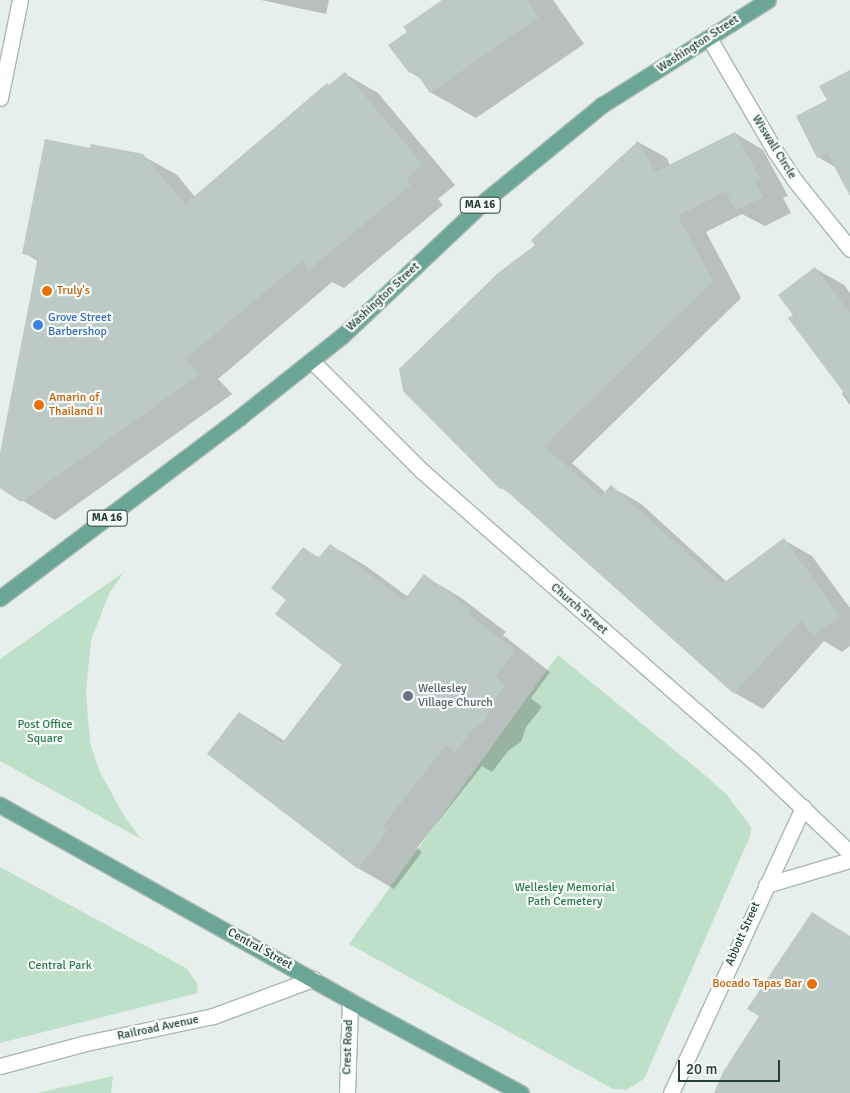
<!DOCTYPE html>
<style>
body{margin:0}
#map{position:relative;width:850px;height:1093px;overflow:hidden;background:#e6efeb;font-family:Signika,sans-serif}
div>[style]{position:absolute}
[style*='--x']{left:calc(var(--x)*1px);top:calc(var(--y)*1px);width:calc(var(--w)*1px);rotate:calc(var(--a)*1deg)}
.green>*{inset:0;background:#bfe0c8}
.shadow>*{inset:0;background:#0003}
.building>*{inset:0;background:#bbcac4}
.roads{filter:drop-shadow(1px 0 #a8b8b2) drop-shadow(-1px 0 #a8b8b2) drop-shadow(0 1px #a8b8b2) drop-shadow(0 -1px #a8b8b2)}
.minor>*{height:15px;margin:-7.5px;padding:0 7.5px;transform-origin:7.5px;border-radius:7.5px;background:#fff}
.major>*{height:15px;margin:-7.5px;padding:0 7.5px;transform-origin:7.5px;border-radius:7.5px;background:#6aa596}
.dots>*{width:14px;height:14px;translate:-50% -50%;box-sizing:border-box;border:2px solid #f7fbf9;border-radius:50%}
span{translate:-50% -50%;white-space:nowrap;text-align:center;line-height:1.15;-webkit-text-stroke:4.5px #f7fbf9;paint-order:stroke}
.shield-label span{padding:1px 4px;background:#f7fbf9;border:1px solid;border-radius:4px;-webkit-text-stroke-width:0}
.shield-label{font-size:11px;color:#24423a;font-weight:700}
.street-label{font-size:12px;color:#24423a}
.food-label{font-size:12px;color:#c56008}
.left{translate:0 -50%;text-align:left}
.right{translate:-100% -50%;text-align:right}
.shop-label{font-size:12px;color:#366cbe}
.worship-label{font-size:12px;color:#5b616d}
.park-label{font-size:12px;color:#2d7a4b}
.scale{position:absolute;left:678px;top:1060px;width:102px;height:22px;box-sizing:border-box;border:2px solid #24423a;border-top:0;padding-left:6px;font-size:15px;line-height:18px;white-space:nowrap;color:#24423a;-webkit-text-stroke:4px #f7fbf9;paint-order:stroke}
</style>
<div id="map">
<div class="green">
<div style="clip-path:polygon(124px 572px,109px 594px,91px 640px,86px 691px,88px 720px,91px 746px,100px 772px,124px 816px,141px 839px,0 761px,0 659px)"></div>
<div style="clip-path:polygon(558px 655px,706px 776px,727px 795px,751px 827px,750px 836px,644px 1079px,626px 1090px,613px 1089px,349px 944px)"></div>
<div style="clip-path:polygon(0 867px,186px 968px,197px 983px,198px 993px,0 1043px)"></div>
<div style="clip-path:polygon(113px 1076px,111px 1093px,37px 1093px)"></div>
</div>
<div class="shadow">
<div style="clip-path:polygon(261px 0,329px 0,326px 14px)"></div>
<div style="clip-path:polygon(444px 0,553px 0,584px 44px,476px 118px,430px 92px,422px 79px,410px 72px,409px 32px)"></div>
<div style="clip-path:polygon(850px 73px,850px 183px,837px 168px,818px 157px,797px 117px,828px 101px)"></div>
<div style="clip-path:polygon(345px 74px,378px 93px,455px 185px,438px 199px,443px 205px,344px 288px,332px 282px,218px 379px,232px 394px,55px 520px,0 487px,0 459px,38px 261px,24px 253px,91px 149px,143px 156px,177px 175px,195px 197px)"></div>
<div style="clip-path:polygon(735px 133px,763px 150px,788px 196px,783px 198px,791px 213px,765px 226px,742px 214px,706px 232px,741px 298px,572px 463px,606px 493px,611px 487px,640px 503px,727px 582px,784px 540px,812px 556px,850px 608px,850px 646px,842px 652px,824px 641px,763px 709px,735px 693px,510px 493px,501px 488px,536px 245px,638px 142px,667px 158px,670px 166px)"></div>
<div style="clip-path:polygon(816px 269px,844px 285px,850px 293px,850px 405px,842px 394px,844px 391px,795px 315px)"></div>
<div style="clip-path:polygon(330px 545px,366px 566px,408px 597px,424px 576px,460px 597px,506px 632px,503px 635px,550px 672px,531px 698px,542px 707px,526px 727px,521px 742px,509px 750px,492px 772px,482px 766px,417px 848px,422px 852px,394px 889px,358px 868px,240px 713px,285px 741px,343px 664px,288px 600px,304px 549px,320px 558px)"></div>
<div style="clip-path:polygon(812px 913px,850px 936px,850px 1093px,715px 1093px,760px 1016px)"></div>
</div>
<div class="building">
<div style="clip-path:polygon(442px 0,527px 0,539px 17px,430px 93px,414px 70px,409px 73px,388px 45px,407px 32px,403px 27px)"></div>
<div style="clip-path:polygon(850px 70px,850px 196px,827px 153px,817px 158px,796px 116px,827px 100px,819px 86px)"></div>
<div style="clip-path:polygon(345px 72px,423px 165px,406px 179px,411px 185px,309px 270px,302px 261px,185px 359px,200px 374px,21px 502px,0 488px,0 453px,38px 257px,22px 254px,45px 139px,90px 148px,91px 144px,143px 154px,185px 204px,327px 83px,329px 85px)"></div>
<div style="clip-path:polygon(735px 132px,761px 180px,755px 182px,763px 197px,735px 211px,726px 191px,678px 216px,713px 281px,544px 446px,601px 496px,611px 485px,722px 584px,784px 538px,840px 616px,813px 636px,801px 620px,734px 694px,502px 487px,500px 489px,403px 391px,399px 369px,498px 273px,535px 245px,531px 240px,638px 141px,655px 172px)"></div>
<div style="clip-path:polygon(815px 267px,850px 313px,850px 401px,788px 318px,793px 315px,778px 295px)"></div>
<div style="clip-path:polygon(330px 544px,404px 600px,424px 574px,471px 610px,468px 614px,515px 650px,495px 677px,506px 685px,490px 707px,485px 721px,473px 729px,455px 752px,446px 745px,382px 827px,387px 831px,358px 869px,207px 754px,239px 712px,282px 743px,342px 665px,275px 614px,286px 600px,271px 588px,303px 547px,318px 558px)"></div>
<div style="clip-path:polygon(812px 912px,850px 937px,850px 1093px,714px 1093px,723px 1072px,759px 1016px,747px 1009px)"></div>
</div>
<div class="roads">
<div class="minor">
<div style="--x:709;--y:38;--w:131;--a:59.7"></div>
<div style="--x:775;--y:151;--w:37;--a:56"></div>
<div style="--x:796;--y:182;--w:86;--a:51.1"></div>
<div style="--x:0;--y:98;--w:100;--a:-78.5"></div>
<div style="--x:312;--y:361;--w:156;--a:45"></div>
<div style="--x:422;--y:471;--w:437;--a:41.2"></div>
<div style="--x:751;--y:759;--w:137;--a:43.5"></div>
<div style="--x:766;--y:885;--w:88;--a:-16.6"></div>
<div style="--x:0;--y:1066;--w:89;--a:-15"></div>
<div style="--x:86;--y:1043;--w:130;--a:-12"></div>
<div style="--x:213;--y:1016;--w:107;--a:-20.3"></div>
<div style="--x:347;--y:1093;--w:92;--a:-88.1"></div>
<div style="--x:671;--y:1093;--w:315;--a:-65.2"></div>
</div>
<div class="major">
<div style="--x:0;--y:598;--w:301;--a:-37"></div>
<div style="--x:240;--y:417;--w:130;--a:-38.5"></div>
<div style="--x:342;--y:336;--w:199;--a:-43.4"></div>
<div style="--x:487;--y:199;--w:149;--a:-39.3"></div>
<div style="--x:602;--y:105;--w:196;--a:-32.3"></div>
<div style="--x:0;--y:805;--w:401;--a:29.2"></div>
<div style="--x:350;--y:1001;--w:194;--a:28.3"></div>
</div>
</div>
<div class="dots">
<div style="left:47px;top:291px;background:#e8710a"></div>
<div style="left:38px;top:325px;background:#3f7fe0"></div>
<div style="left:39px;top:405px;background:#e8710a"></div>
<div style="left:408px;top:696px;background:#6b7280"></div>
<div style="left:812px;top:984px;background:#e8710a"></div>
</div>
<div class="shield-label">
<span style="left:480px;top:205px">MA 16</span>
<span style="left:107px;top:518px">MA 16</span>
</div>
<div class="street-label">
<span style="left:698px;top:44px;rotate:-33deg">Washington Street</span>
<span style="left:774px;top:147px;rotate:58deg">Wiswall Circle</span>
<span style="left:383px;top:297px;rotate:-43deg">Washington Street</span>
<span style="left:579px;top:609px;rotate:41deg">Church Street</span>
<span style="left:743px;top:934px;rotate:-66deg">Abbott Street</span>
<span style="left:260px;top:949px;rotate:29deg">Central Street</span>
<span style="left:158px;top:1028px;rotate:-12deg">Railroad Avenue</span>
<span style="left:348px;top:1047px;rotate:-88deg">Crest Road</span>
</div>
<div class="food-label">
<span class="left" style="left:57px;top:291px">Truly's</span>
<span class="left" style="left:49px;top:405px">Amarin of<br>Thailand II</span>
<span class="right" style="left:802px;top:984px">Bocado Tapas Bar</span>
</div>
<div class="shop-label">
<span class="left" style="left:48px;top:325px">Grove Street<br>Barbershop</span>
</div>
<div class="worship-label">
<span class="left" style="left:418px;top:696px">Wellesley<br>Village Church</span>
</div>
<div class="park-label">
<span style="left:45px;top:732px">Post Office<br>Square</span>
<span style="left:565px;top:895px">Wellesley Memorial<br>Path Cemetery</span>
<span style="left:60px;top:966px">Central Park</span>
</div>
<div class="scale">20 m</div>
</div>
